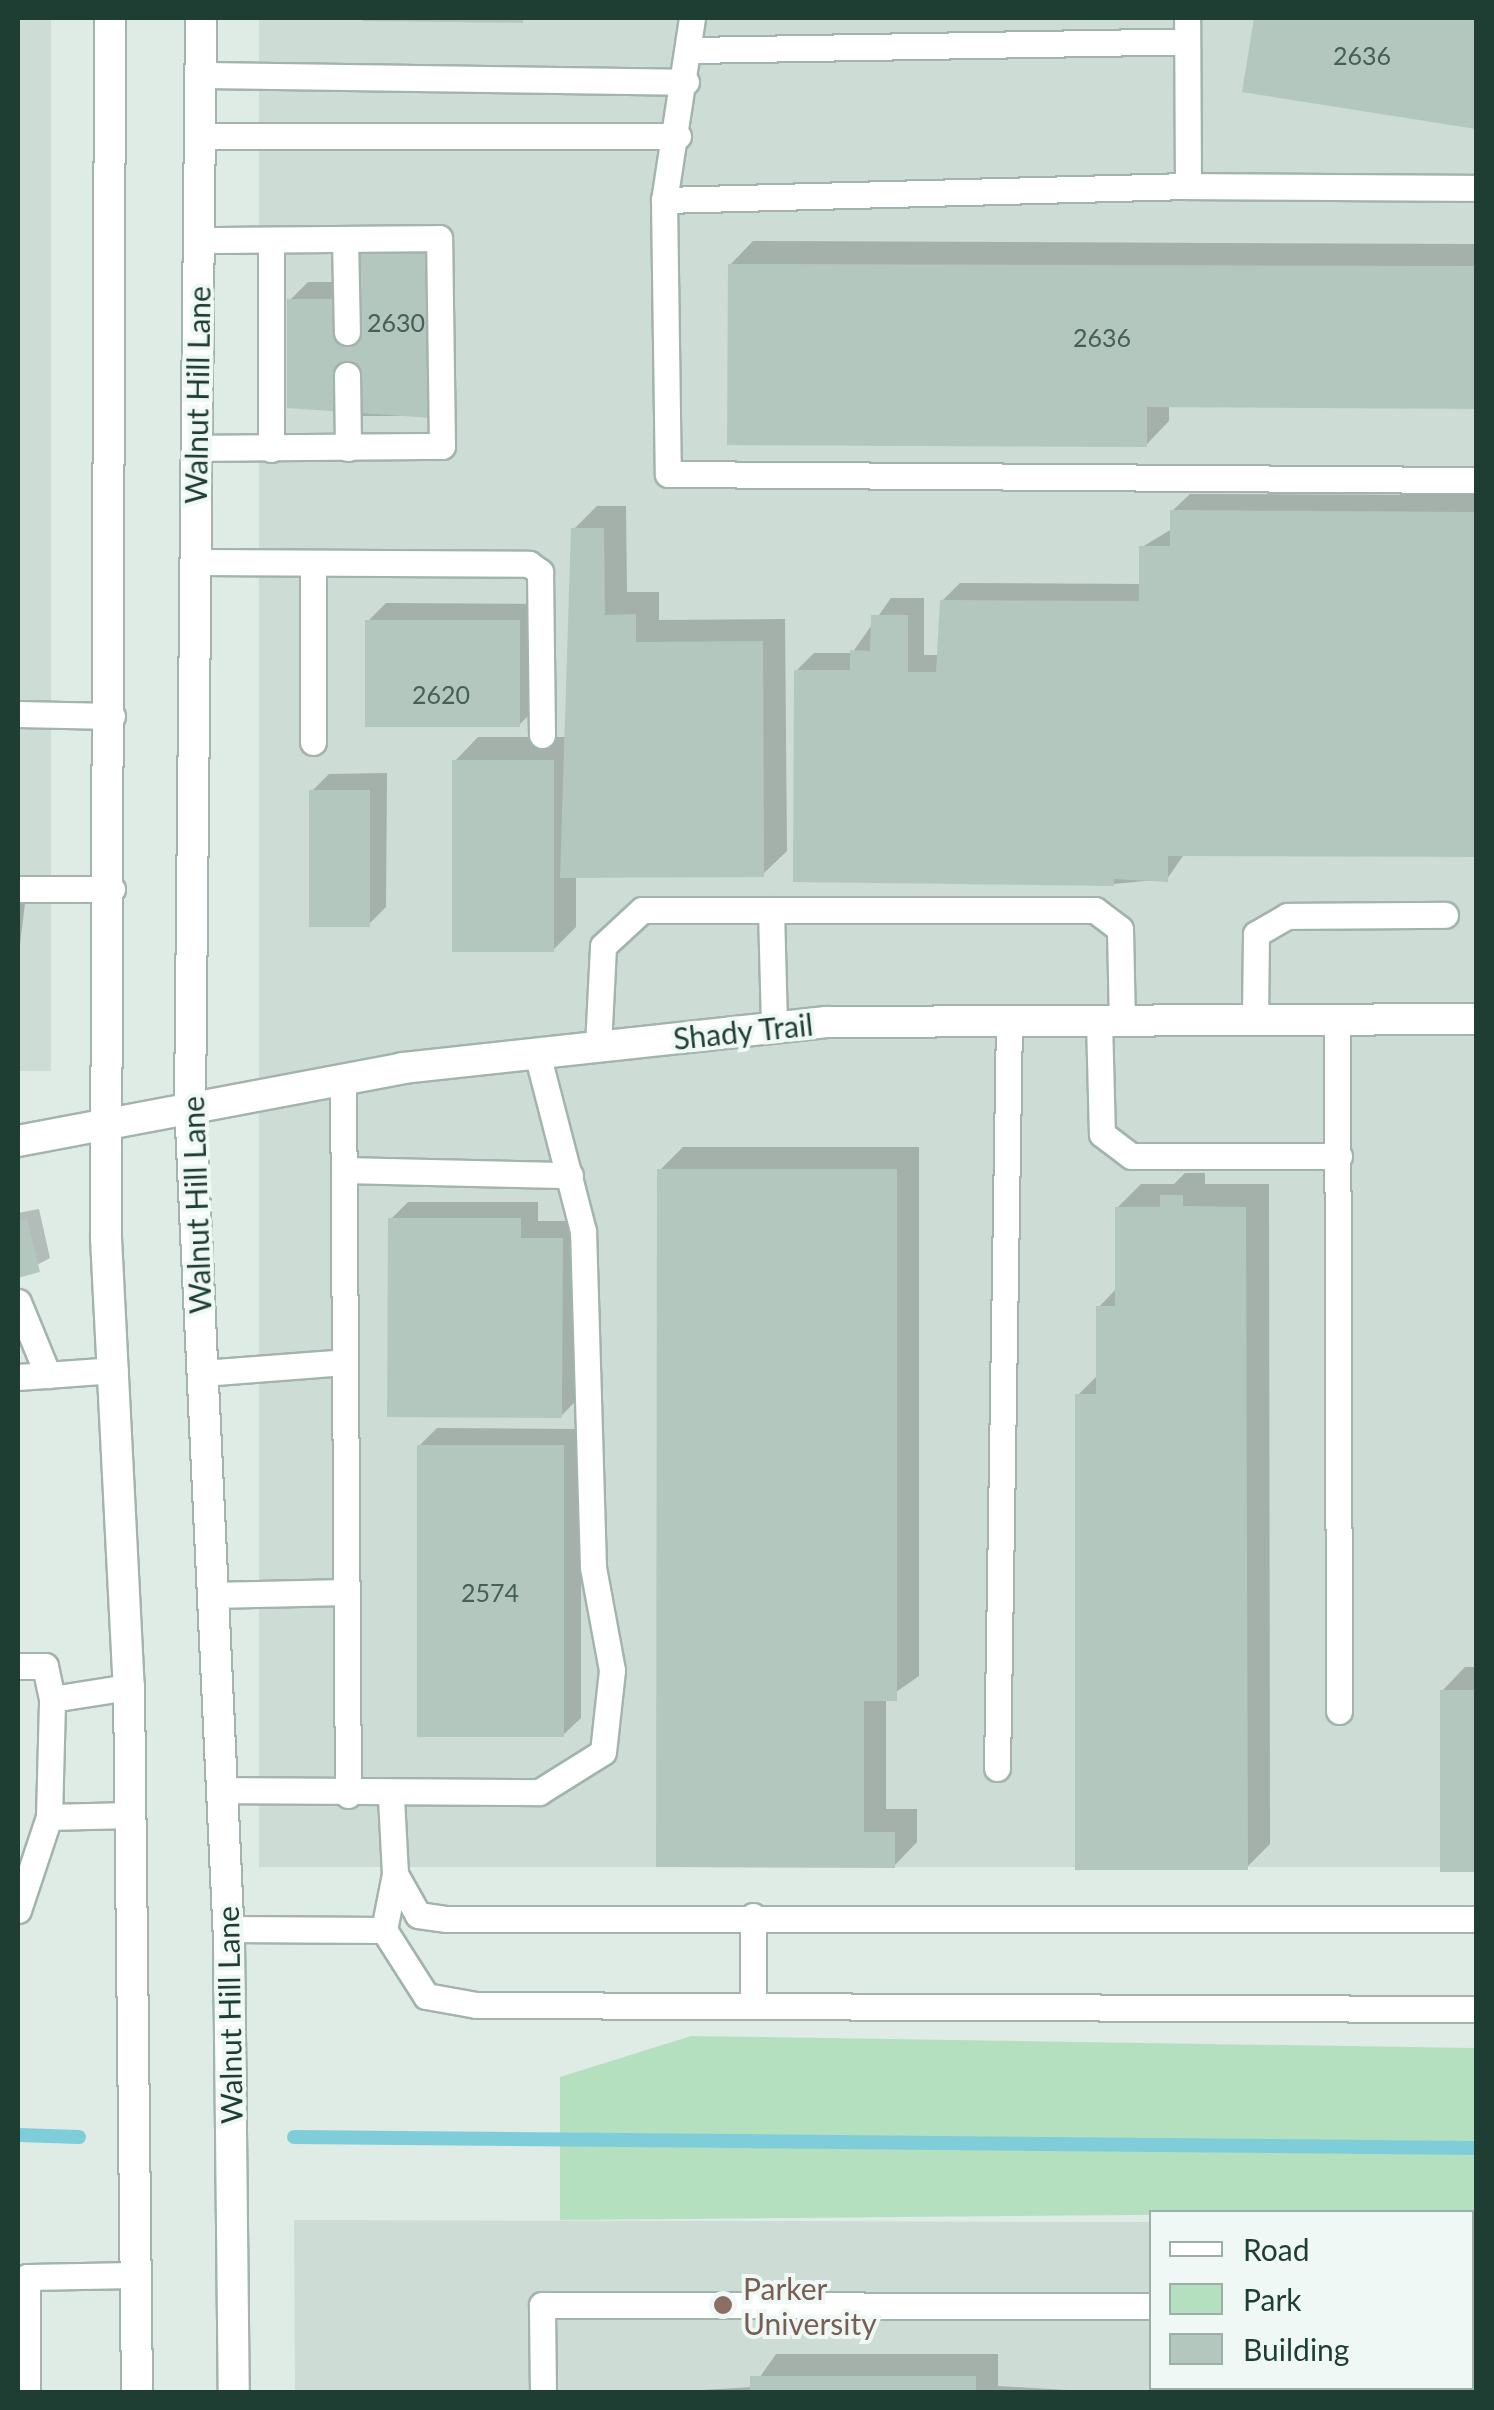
<!DOCTYPE html>
<style>
body{margin:0}
#map{position:relative;width:1494px;height:2410px;overflow:hidden;background:#dfece6;font-family:Lato,sans-serif}
div>[style]{position:absolute}
[style*='--x']{left:calc(var(--x)*1px);top:calc(var(--y)*1px);width:calc(var(--w)*1px);rotate:calc(var(--a)*1deg)}
.built>*{inset:0;background:#cddcd5;transform-origin:0 0}
.green>*{inset:0;background:#b5e0bf}
.shadow>*{inset:0;background:#0003}
.stream>*{height:14px;margin:-7px;padding:0 7px;transform-origin:7px;border-radius:7px;background:#7fcdd8}
.building>*{inset:0;background:#b4c7bf;transform-origin:0 0}
.roads{filter:drop-shadow(2px 0 #a1b4ad) drop-shadow(-2px 0 #a1b4ad) drop-shadow(0 2px #a1b4ad) drop-shadow(0 -2px #a1b4ad)}
.lane>*{height:25px;margin:-12.5px;padding:0 12.5px;transform-origin:12.5px;border-radius:12.5px;background:#fff}
.secondary>*{height:30px;margin:-15px;padding:0 15px;transform-origin:15px;border-radius:15px;background:#fff}
.dots>*{width:28px;height:28px;translate:-50% -50%;box-sizing:border-box;border:5px solid #eff8f4;border-radius:50%}
span{translate:-50% -50%;white-space:nowrap;text-align:center;line-height:1.15;-webkit-text-stroke:8px #eff8f4;paint-order:stroke}
.number-label{font-size:25px;color:#446057}
.number-label span{-webkit-text-stroke-width:0}
.street-label{font-size:30px;color:#1e3e34}
.education-label{font-size:30px;color:#785e54}
.left{translate:0 -50%;text-align:left}
.frame{position:absolute;inset:0;border:20px solid #1e3e34;pointer-events:none}
.legend{position:absolute;left:1149px;top:2210px;width:325px;height:180px;box-sizing:border-box;background:#eff8f4;border:2px solid #9baea7;margin:0;padding:12px 18px;list-style:none;font-size:30px;color:#1e3e34}
.legend li{display:flex;align-items:center;gap:20px;height:50px}
.legend b{width:50px;border:2px solid #9baea7}
</style>
<div id="map">
<div class="built">
<div style="left:18px;top:18px;width:33px;height:1053px"></div>
<div style="left:259px;top:18px;width:1217px;height:1849px"></div>
<div style="clip-path:polygon(294px 2220px,1151px 2222px,1152px 2388px,1472px 2388px,1476px 2222px,1476px 2392px,295px 2392px)"></div>
</div>
<div class="green">
<div style="clip-path:polygon(691px 2036px,1476px 2048px,1476px 2222px,1472px 2212px,560px 2220px,560px 2077px)"></div>
</div>
<div class="shadow">
<div style="clip-path:polygon(366px 18px,525px 18px,522px 21px)"></div>
<div style="clip-path:polygon(1256px 18px,1476px 18px,1476px 127px,1245px 90px)"></div>
<div style="clip-path:polygon(381px 227px,449px 228px,449px 398px,431px 416px,360px 416px,290px 300px,308px 282px,353px 282px,353px 315px,363px 315px)"></div>
<div style="clip-path:polygon(753px 241px,1476px 244px,1476px 406px,1169px 405px,1169px 421px,1146px 445px,730px 265px)"></div>
<div style="clip-path:polygon(1190px 494px,1476px 495px,1476px 854px,1185px 853px,1167px 879px,1113px 884px,796px 671px,814px 653px,852px 653px,891px 598px,924px 598px,924px 655px,940px 655px,942px 601px,960px 583px,1142px 584px,1142px 547px,1172px 529px,1172px 511px)"></div>
<div style="clip-path:polygon(597px 506px,626px 506px,627px 592px,659px 592px,659px 620px,785px 619px,787px 851px,763px 874px,576px 875px,576px 927px,553px 950px,455px 761px,478px 737px,567px 737px,574px 529px)"></div>
<div style="clip-path:polygon(386px 603px,537px 604px,536px 708px,519px 725px,368px 621px)"></div>
<div style="clip-path:polygon(387px 773px,386px 907px,368px 925px,311px 792px,329px 774px)"></div>
<div style="clip-path:polygon(18px 903px,25px 903px,18px 962px)"></div>
<div style="clip-path:polygon(683px 1147px,919px 1147px,919px 1676px,886px 1699px,886px 1809px,917px 1809px,917px 1842px,894px 1866px,659px 1864px,660px 1170px)"></div>
<div style="clip-path:polygon(1185px 1173px,1205px 1173px,1205px 1184px,1269px 1184px,1270px 1844px,1247px 1867px,1078px 1395px,1099px 1374px,1099px 1307px,1117px 1288px,1117px 1208px,1141px 1184px,1174px 1184px)"></div>
<div style="clip-path:polygon(408px 1202px,538px 1202px,538px 1221px,580px 1221px,579px 1398px,561px 1416px,391px 1219px)"></div>
<div style="clip-path:polygon(39px 1209px,50px 1258px,18px 1275px,18px 1213px)"></div>
<div style="clip-path:polygon(437px 1428px,581px 1429px,581px 1718px,563px 1735px,419px 1446px)"></div>
<div style="clip-path:polygon(1465px 1667px,1476px 1667px,1476px 1870px,1441px 1869px,1442px 1691px)"></div>
<div style="clip-path:polygon(776px 2354px,998px 2354px,998px 2386px,1102px 2392px,669px 2392px,753px 2387px)"></div>
</div>
<div class="stream">
<div style="--x:18;--y:2135;--w:61;--a:1.9"></div>
<div style="--x:294;--y:2137;--w:1182;--a:0.53"></div>
</div>
<div class="building">
<div style="clip-path:polygon(363px 18px,523px 18px,523px 23px,363px 21px)"></div>
<div style="clip-path:polygon(1254px 18px,1476px 18px,1476px 129px,1242px 92px)"></div>
<div style="clip-path:polygon(360px 244px,432px 244px,432px 418px,287px 408px,287px 299px,336px 299px,336px 332px,360px 332px)"></div>
<div style="clip-path:polygon(728px 264px,1476px 266px,1476px 409px,1147px 407px,1147px 447px,727px 445px)"></div>
<div style="clip-path:polygon(1170px 510px,1476px 512px,1476px 857px,1168px 856px,1168px 882px,1114px 879px,1114px 886px,793px 882px,794px 670px,850px 670px,850px 650px,870px 651px,871px 615px,908px 615px,908px 672px,936px 672px,940px 600px,1139px 601px,1139px 546px,1170px 546px)"></div>
<div style="clip-path:polygon(571px 528px,604px 528px,605px 615px,636px 614px,636px 642px,763px 641px,764px 877px,560px 878px)"></div>
<div style="left:365px;top:620px;width:155px;height:107px"></div>
<div style="left:452px;top:760px;width:102px;height:192px"></div>
<div style="left:370px;top:790px;width:137px;height:61px;rotate:90deg"></div>
<div style="clip-path:polygon(657px 1169px,897px 1169px,897px 1701px,864px 1701px,864px 1832px,895px 1832px,895px 1868px,656px 1867px)"></div>
<div style="clip-path:polygon(1160px 1195px,1183px 1195px,1183px 1206px,1246px 1207px,1248px 1870px,1075px 1870px,1075px 1394px,1096px 1394px,1096px 1306px,1115px 1306px,1115px 1207px,1160px 1207px)"></div>
<div style="clip-path:polygon(388px 1218px,521px 1218px,521px 1238px,563px 1238px,562px 1418px,387px 1417px)"></div>
<div style="clip-path:polygon(27px 1219px,40px 1272px,18px 1278px,18px 1221px)"></div>
<div style="left:417px;top:1445px;width:147px;height:292px"></div>
<div style="left:1440px;top:1690px;width:36px;height:182px"></div>
<div style="left:750px;top:2376px;width:226px;height:16px"></div>
</div>
<div class="roads">
<div class="lane">
<div style="--x:692;--y:18;--w:184;--a:98.7"></div>
<div style="--x:664;--y:200;--w:524;--a:-1.53"></div>
<div style="--x:1188;--y:186;--w:168;--a:-90.3"></div>
<div style="--x:691;--y:50;--w:496;--a:-1"></div>
<div style="--x:200;--y:75;--w:486;--a:0.8"></div>
<div style="--x:199;--y:136;--w:479;--a:0"></div>
<div style="--x:1188;--y:186;--w:288;--a:0.4"></div>
<div style="--x:664;--y:200;--w:274;--a:89.2"></div>
<div style="--x:668;--y:474;--w:808;--a:0.43"></div>
<div style="--x:345;--y:239;--w:93;--a:88.8"></div>
<div style="--x:271;--y:240;--w:209;--a:90"></div>
<div style="--x:347;--y:375;--w:73;--a:89.2"></div>
<div style="--x:196;--y:448;--w:246;--a:-0.5"></div>
<div style="--x:442;--y:446;--w:208;--a:-90.8"></div>
<div style="--x:439;--y:238;--w:240;--a:179.5"></div>
<div style="--x:196;--y:562;--w:333;--a:0.3"></div>
<div style="--x:529;--y:564;--w:14;--a:36"></div>
<div style="--x:540;--y:572;--w:163;--a:89.3"></div>
<div style="--x:313;--y:563;--w:179;--a:90"></div>
<div style="--x:18;--y:714;--w:94;--a:1.2"></div>
<div style="--x:18;--y:889;--w:94;--a:0"></div>
<div style="--x:771;--y:910;--w:117;--a:88.5"></div>
<div style="--x:1255;--y:1018;--w:84;--a:-89.3"></div>
<div style="--x:1256;--y:934;--w:36;--a:-30"></div>
<div style="--x:1287;--y:916;--w:158;--a:-0.4"></div>
<div style="--x:1337;--y:1019;--w:692;--a:89.83"></div>
<div style="--x:1099;--y:1021;--w:113;--a:88.5"></div>
<div style="--x:1102;--y:1134;--w:36;--a:37"></div>
<div style="--x:1131;--y:1156;--w:208;--a:0"></div>
<div style="--x:598;--y:1046;--w:100;--a:-87.1"></div>
<div style="--x:603;--y:946;--w:53;--a:-42.7"></div>
<div style="--x:642;--y:910;--w:453;--a:0"></div>
<div style="--x:1095;--y:910;--w:31;--a:37"></div>
<div style="--x:1120;--y:929;--w:92;--a:88.8"></div>
<div style="--x:343;--y:1078;--w:717;--a:89.6"></div>
<div style="--x:344;--y:1170;--w:226;--a:1.3"></div>
<div style="--x:18;--y:1302;--w:79;--a:67.7"></div>
<div style="--x:203;--y:1373;--w:142;--a:-4.4"></div>
<div style="--x:18;--y:1377;--w:97;--a:-4.1"></div>
<div style="--x:212;--y:1595;--w:134;--a:-1.3"></div>
<div style="--x:18;--y:1666;--w:27;--a:0"></div>
<div style="--x:45;--y:1666;--w:34;--a:78"></div>
<div style="--x:52;--y:1699;--w:78;--a:-8.9"></div>
<div style="--x:997;--y:1768;--w:747;--a:-89.08"></div>
<div style="--x:222;--y:1790;--w:317;--a:0.4"></div>
<div style="--x:539;--y:1792;--w:75;--a:-32"></div>
<div style="--x:603;--y:1752;--w:82;--a:-83.7"></div>
<div style="--x:612;--y:1670;--w:105;--a:-100.5"></div>
<div style="--x:593;--y:1567;--w:336;--a:-91.7"></div>
<div style="--x:583;--y:1231;--w:184;--a:-104.5"></div>
<div style="--x:49;--y:1817;--w:118;--a:-88.5"></div>
<div style="--x:395;--y:1874;--w:47;--a:60.7"></div>
<div style="--x:418;--y:1915;--w:29;--a:8"></div>
<div style="--x:447;--y:1919;--w:1029;--a:0"></div>
<div style="--x:18;--y:1910;--w:98;--a:-71.6"></div>
<div style="--x:49;--y:1817;--w:81;--a:-1.4"></div>
<div style="--x:753;--y:1916;--w:90;--a:90"></div>
<div style="--x:228;--y:1929;--w:156;--a:0.4"></div>
<div style="--x:384;--y:1930;--w:78;--a:57.5"></div>
<div style="--x:426;--y:1996;--w:51;--a:10.2"></div>
<div style="--x:476;--y:2005;--w:1000;--a:0.23"></div>
<div style="--x:384;--y:1930;--w:57;--a:-78.9"></div>
<div style="--x:395;--y:1874;--w:77;--a:-93"></div>
<div style="--x:1472;--y:2303;--w:4;--a:0"></div>
<div style="--x:1172;--y:2388;--w:4;--a:90"></div>
<div style="--x:27;--y:2392;--w:115;--a:-90"></div>
<div style="--x:27;--y:2277;--w:108;--a:-1.1"></div>
<div style="--x:543;--y:2392;--w:87;--a:-90.7"></div>
<div style="--x:542;--y:2305;--w:610;--a:0.09"></div>
</div>
<div class="secondary">
<div style="--x:110;--y:18;--w:1220;--a:90.19"></div>
<div style="--x:106;--y:1238;--w:450;--a:87.1"></div>
<div style="--x:129;--y:1687;--w:705;--a:89.35"></div>
<div style="--x:201;--y:18;--w:1086;--a:90.58"></div>
<div style="--x:190;--y:1104;--w:837;--a:87.33"></div>
<div style="--x:229;--y:1940;--w:452;--a:89.4"></div>
<div style="--x:18;--y:1141;--w:392;--a:-10.7"></div>
<div style="--x:403;--y:1068;--w:425;--a:-6.2"></div>
<div style="--x:826;--y:1022;--w:650;--a:-0.26"></div>
</div>
</div>
<div class="dots">
<div style="left:723px;top:2305px;background:#8d6e63"></div>
</div>
<div class="number-label">
<span style="left:1362px;top:55px">2636</span>
<span style="left:396px;top:322px">2630</span>
<span style="left:1102px;top:337px">2636</span>
<span style="left:441px;top:694px">2620</span>
<span style="left:490px;top:1592px">2574</span>
</div>
<div class="street-label">
<span style="left:197px;top:395px;rotate:-89deg">Walnut Hill Lane</span>
<span style="left:743px;top:1031px;rotate:-6deg">Shady Trail</span>
<span style="left:196px;top:1205px;rotate:-92deg">Walnut Hill Lane</span>
<span style="left:229px;top:2015px;rotate:-91deg">Walnut Hill Lane</span>
</div>
<div class="education-label">
<span class="left" style="left:743px;top:2305px">Parker<br>University</span>
</div>
<div class="frame"></div>
<ul class="legend">
<li><b style="height:12px;background:#fff"></b>Road</li>
<li><b style="height:28px;background:#b5e0bf"></b>Park</li>
<li><b style="height:28px;background:#b4c7bf"></b>Building</li>
</ul>
</div>
